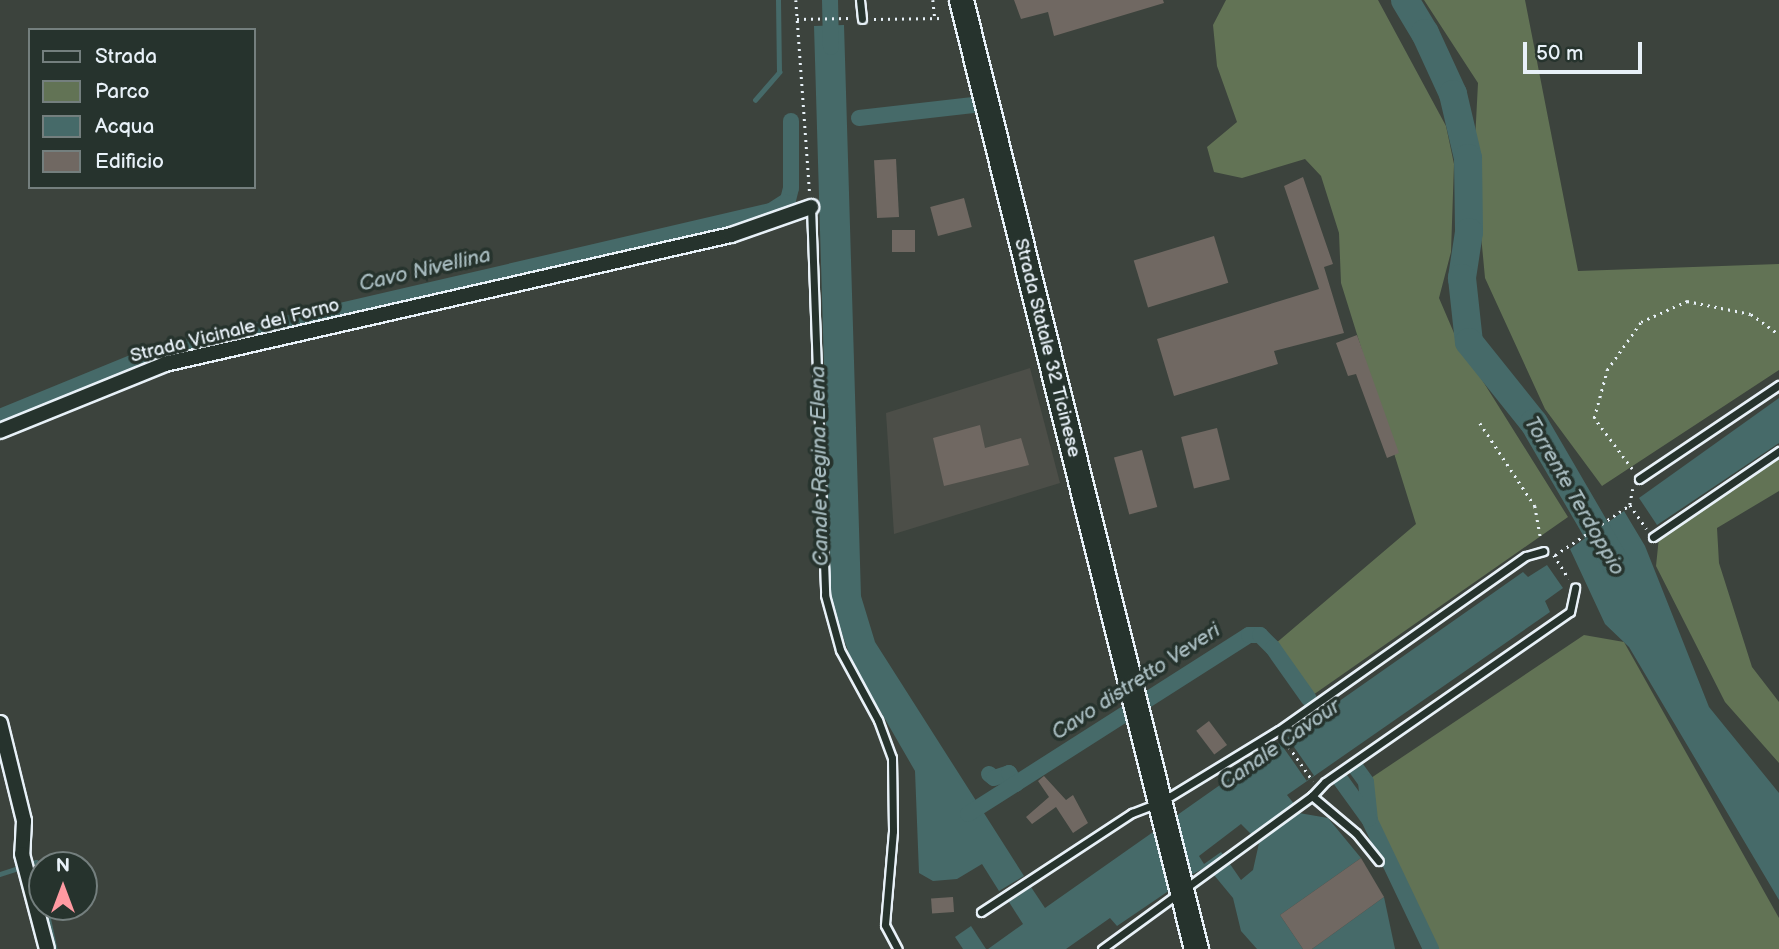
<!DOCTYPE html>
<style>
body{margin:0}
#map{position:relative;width:1779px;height:949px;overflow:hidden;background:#3c433d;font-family:"Balsamiq Sans",sans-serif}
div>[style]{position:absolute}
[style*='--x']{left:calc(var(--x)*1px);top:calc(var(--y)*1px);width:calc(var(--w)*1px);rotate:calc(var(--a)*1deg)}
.built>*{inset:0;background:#4c4e48}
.green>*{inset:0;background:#627355}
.water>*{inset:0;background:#466a69}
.pier>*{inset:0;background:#3c433d;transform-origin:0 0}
.stream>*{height:4.5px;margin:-2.25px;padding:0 2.25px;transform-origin:2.25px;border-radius:2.25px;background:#466a69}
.canal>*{height:16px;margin:-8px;padding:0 8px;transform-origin:8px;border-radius:8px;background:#466a69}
.river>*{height:28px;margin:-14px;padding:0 14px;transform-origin:14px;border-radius:14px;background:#466a69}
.building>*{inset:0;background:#706862;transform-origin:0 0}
.path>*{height:2.5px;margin-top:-1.25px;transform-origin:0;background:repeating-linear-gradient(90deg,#e8f1f8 0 2px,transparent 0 7px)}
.roads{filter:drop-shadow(2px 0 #e8f1f8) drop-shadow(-2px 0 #e8f1f8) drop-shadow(0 2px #e8f1f8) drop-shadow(0 -2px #e8f1f8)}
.lane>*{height:7px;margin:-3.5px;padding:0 3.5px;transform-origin:3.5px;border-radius:3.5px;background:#26332d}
.street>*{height:14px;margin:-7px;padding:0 7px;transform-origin:7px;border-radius:7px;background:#26332d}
.primary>*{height:23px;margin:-11.5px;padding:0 11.5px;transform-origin:11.5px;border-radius:11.5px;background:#26332d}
span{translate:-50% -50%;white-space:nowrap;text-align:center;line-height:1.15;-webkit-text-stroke:7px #26332d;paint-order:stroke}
.street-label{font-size:19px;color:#e8f1f8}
.water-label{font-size:21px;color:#a7bbbf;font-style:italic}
.legend{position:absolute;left:28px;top:28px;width:228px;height:161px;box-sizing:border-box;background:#26332d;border:2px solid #747f7e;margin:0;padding:9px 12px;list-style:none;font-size:21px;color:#e8f1f8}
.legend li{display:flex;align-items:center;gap:14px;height:35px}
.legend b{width:35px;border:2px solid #747f7e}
.north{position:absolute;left:28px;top:851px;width:70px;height:70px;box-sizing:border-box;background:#26332d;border:2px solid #747f7e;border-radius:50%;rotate:0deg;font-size:19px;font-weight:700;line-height:28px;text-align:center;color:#e8f1f8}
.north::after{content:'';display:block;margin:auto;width:24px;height:32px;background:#ff9aa2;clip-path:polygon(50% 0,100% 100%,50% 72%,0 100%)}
.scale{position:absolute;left:1523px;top:42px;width:119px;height:32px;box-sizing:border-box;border:4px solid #e8f1f8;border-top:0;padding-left:9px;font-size:21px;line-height:24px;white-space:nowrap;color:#e8f1f8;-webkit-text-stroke:5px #26332d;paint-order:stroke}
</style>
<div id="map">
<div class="built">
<div style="clip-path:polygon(1030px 368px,1060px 483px,894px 534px,886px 413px)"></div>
</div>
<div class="green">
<div style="clip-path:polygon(1226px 0,1378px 0,1446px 126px,1454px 164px,1451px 252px,1439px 298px,1457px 340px,1568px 517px,1313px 695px,1275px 644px,1416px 524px,1341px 283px,1339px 233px,1321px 176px,1305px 159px,1242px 178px,1214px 172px,1207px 147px,1237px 122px,1217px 66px,1213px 25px)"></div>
<div style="clip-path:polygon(1424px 0,1525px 0,1578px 271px,1779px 264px,1779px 370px,1602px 486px,1545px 409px,1485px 278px,1474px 160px,1478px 83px)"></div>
<div style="clip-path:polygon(1779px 455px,1779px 491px,1717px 528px,1719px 563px,1752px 667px,1779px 702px,1779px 763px,1725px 702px,1656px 566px,1659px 537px)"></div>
<div style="clip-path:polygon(1584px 635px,1624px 642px,1779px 918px,1779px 949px,1438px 949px,1376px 818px,1371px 778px)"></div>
</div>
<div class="water">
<div style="clip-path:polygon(844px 25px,861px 596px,875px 642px,1024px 876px,999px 891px,982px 864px,957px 879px,933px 881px,919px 873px,915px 771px,852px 662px,831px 603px,814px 26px)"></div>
<div style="clip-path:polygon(1779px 398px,1779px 443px,1657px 525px,1639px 498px)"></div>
<div style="clip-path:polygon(1624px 511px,1645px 546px,1709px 707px,1779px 793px,1779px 900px,1629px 647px,1605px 624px,1570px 549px)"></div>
<div style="clip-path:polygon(1547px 565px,1563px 588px,1545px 601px,1550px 612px,1287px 795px,1295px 805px,1253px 836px,1241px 824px,1199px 856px,1204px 864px,1221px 852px,1225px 857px,1191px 875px,1187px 862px,1167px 876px,1170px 890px,1117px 926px,1110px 918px,1066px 949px,988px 949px,1023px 924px,1009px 902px,1031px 887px,1045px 908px,1523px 572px,1528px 577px)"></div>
<div style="clip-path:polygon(1299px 813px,1328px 818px,1361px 858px,1280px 915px,1303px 949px,1257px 949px,1241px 931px,1233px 898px,1214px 875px,1230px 864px,1241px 880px,1253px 870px,1259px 843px)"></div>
<div style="clip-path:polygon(1384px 897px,1395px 949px,1312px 949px)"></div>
<div style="clip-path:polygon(971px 926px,986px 949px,963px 949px,955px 937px)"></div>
</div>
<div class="pier">
<div style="left:1287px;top:737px;width:47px;height:9px;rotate:55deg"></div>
</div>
<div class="stream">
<div style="--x:755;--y:100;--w:37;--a:-49"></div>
<div style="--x:779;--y:72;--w:72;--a:-90.8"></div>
<div style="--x:0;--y:874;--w:38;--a:-18"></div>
<div style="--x:36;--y:862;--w:28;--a:77"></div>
<div style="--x:46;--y:907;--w:43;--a:77.9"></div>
</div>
<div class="canal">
<div style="--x:830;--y:0;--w:47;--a:88.8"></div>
<div style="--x:859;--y:118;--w:115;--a:-6.5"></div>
<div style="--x:0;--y:417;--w:163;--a:-22.3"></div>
<div style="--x:151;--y:355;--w:637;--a:-13.08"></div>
<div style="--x:771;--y:211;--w:20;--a:-33"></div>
<div style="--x:788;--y:200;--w:12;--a:-76"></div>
<div style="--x:791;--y:188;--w:67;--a:-90"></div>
<div style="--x:1316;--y:709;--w:6;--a:59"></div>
<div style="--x:1356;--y:768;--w:17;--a:54"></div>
<div style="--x:1366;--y:782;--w:39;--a:84"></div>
<div style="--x:1370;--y:821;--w:142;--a:64.5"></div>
<div style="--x:989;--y:774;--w:6;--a:39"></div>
<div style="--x:994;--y:778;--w:16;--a:-18"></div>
<div style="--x:1009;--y:773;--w:13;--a:58"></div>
<div style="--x:1340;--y:779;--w:49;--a:54.1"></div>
<div style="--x:968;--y:814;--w:333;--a:-32.5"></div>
<div style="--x:1249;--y:635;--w:11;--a:0"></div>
<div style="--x:1260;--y:635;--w:18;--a:45"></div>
<div style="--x:1273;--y:648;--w:62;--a:54.8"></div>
</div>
<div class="river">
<div style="--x:1405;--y:0;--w:39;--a:59"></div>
<div style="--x:1425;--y:33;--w:67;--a:65.3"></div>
<div style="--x:1453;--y:94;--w:66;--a:76.8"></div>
<div style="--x:1468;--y:158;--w:74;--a:89.2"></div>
<div style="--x:1469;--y:232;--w:47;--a:98.7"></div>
<div style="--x:1462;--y:278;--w:64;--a:83.8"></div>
<div style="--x:1469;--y:342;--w:104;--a:51.3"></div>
<div style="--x:1534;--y:423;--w:163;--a:59.8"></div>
</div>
<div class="building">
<div style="clip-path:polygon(1014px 0,1163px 0,1164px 3px,1054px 36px,1048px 12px,1021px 19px)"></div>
<div style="left:896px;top:159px;width:58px;height:22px;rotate:87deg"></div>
<div style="clip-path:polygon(1303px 177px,1333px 264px,1324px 267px,1344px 333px,1274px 351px,1278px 364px,1174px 396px,1157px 339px,1319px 289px,1284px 186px)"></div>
<div style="left:964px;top:198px;width:30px;height:35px;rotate:75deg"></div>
<div style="left:892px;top:230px;width:23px;height:22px"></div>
<div style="left:1214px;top:236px;width:49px;height:84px;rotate:73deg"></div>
<div style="clip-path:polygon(1357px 335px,1399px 453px,1387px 458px,1356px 374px,1348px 376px,1336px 343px)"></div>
<div style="clip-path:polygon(980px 425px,985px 448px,1021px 438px,1029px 465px,944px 486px,933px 438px)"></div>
<div style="left:1217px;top:428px;width:53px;height:37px;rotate:76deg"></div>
<div style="left:1142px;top:450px;width:59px;height:29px;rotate:75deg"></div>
<div style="left:1209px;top:721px;width:30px;height:16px;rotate:53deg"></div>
<div style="clip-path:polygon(1044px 776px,1066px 800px,1073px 795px,1088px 823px,1073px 833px,1056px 807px,1032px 824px,1026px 817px,1049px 797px,1038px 781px)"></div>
<div style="clip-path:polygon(1361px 858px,1384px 897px,1312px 949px,1303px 949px,1280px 915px)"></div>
<div style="left:953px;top:897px;width:15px;height:22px;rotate:86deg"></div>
</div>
<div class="path">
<div style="--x:796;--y:0;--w:194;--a:85.9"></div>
<div style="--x:933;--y:0;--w:18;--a:84"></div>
<div style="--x:797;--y:19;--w:53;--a:-1.1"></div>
<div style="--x:874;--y:19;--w:70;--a:-0.8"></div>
<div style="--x:1480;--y:423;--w:100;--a:56.5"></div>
<div style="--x:1535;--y:506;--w:34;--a:80"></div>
<div style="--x:1632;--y:469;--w:64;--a:-126.7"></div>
<div style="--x:1594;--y:418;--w:50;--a:-74.8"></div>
<div style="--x:1607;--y:370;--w:59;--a:-54.7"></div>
<div style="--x:1641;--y:322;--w:51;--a:-24.5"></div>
<div style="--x:1687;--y:301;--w:65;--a:11.5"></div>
<div style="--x:1751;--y:314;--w:34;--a:36"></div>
<div style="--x:1633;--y:489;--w:16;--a:101"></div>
<div style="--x:1630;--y:505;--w:29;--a:55"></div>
<div style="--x:1554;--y:555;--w:28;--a:58"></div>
<div style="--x:1555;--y:555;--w:90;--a:-33.7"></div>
<div style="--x:1285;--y:741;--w:49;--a:55"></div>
</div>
<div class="roads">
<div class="lane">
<div style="--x:860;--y:0;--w:19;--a:84"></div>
<div style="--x:811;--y:207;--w:388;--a:87.9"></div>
<div style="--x:825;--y:595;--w:57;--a:74.7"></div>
<div style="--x:840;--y:650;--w:80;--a:61.5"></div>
<div style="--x:878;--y:720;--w:40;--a:69.8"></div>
<div style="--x:892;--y:758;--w:73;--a:89.2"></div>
<div style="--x:893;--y:831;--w:94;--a:94.9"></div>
<div style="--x:885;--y:925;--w:27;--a:62"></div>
<div style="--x:1639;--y:479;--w:169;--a:-33.9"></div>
<div style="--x:1653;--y:537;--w:153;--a:-34.3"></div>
<div style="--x:1312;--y:796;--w:57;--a:40.1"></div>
<div style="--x:1356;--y:833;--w:36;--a:51"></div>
<div style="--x:981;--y:912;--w:181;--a:-33.3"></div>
<div style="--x:1132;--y:813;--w:31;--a:-21"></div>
<div style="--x:1161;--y:802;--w:138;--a:-31.4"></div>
<div style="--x:1279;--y:730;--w:302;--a:-35.2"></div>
<div style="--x:1526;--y:556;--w:18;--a:-16"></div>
<div style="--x:1102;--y:949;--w:260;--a:-36.1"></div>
<div style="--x:1312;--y:796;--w:19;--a:-47"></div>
<div style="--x:1325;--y:782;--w:298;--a:-34.8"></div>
<div style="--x:1570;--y:612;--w:25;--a:-78"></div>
</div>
<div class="street">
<div style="--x:0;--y:431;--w:178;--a:-22.1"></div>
<div style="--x:165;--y:364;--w:581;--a:-12.84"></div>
<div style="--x:731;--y:235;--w:85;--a:-19.3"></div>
<div style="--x:0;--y:723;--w:101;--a:76.2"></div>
<div style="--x:24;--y:821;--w:33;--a:93"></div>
<div style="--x:22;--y:854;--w:98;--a:75.3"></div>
</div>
<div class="primary">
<div style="--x:961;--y:0;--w:978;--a:76.09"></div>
</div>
</div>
<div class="street-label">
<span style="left:235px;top:331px;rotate:-14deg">Strada Vicinale del Forno</span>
<span style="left:1047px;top:348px;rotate:76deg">Strada Statale 32 Ticinese</span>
</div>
<div class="water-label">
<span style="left:425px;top:270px;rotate:-13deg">Cavo Nivellina</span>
<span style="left:820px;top:466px;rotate:-91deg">Canale Regina Elena</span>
<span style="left:1574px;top:496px;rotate:60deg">Torrente Terdoppio</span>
<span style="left:1136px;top:682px;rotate:-33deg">Cavo distretto Veveri</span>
<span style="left:1280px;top:745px;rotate:-35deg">Canale Cavour</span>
</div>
<ul class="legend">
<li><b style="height:9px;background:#26332d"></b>Strada</li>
<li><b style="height:19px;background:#627355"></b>Parco</li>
<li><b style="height:19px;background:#466a69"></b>Acqua</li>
<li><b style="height:19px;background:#706862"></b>Edificio</li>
</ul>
<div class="north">N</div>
<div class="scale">50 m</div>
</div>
